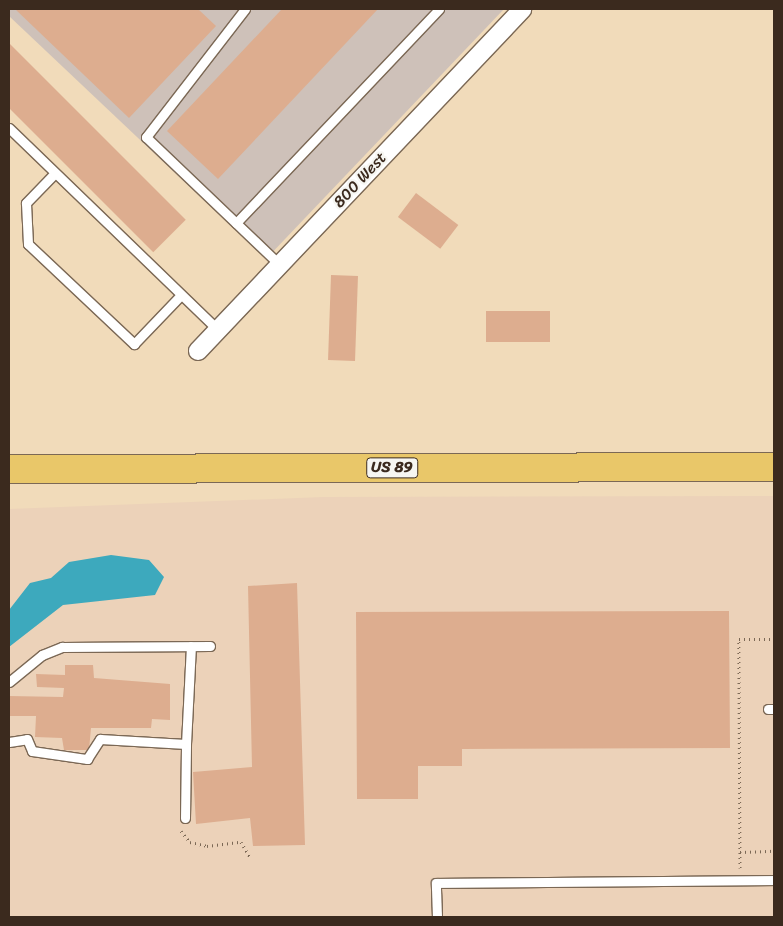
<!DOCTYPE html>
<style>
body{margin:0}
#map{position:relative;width:783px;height:926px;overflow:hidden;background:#f1dbba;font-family:Sriracha,sans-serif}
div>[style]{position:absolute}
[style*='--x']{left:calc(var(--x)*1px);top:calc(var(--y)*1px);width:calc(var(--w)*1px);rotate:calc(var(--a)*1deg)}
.built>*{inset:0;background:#ecd2b9}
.industrial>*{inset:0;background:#cec1b9}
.water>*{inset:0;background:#3da9bd}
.building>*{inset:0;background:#ddad8f;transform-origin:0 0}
.path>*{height:3px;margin-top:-1.5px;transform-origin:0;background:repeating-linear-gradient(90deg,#7b6855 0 1px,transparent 0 5px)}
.roads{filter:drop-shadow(1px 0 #7b6855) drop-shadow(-1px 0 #7b6855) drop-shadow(0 1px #7b6855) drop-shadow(0 -1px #7b6855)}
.service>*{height:9px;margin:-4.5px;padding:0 4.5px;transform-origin:4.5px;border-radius:4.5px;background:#fff}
.minor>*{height:18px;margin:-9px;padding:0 9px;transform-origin:9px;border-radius:9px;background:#fff}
.trunk>*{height:28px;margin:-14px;padding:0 14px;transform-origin:14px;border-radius:14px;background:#e9c769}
span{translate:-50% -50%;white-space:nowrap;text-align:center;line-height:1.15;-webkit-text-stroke:4.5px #f6f6f2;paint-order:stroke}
.shield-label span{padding:1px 4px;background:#f6f6f2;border:1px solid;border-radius:4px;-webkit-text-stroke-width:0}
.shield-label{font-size:15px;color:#3b2a1e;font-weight:700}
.street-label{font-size:16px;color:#3b2a1e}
.frame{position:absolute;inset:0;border:10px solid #3b2a1e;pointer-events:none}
</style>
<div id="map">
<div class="built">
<div style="clip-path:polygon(774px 496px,774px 917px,9px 917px,9px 509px,323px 497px)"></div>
</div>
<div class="industrial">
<div style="clip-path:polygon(9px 9px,504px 9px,266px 259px,9px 16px)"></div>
</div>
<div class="water">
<div style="clip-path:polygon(111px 555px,149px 560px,164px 577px,155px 595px,63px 605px,9px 647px,9px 610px,30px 583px,51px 578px,69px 562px)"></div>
</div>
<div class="building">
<div style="clip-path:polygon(15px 9px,198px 9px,216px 26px,129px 118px)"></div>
<div style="clip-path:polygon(282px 9px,378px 9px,218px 179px,167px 131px)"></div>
<div style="left:9px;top:43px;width:250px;height:46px;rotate:45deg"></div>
<div style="left:416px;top:193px;width:53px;height:30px;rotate:37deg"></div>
<div style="left:331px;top:275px;width:27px;height:85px;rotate:2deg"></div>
<div style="left:486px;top:311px;width:64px;height:31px"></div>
<div style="clip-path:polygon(297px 583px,305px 845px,253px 846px,250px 818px,196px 824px,193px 772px,252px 767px,248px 586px)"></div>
<div style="clip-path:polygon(729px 611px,730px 748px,462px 749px,462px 766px,418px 766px,418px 799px,357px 799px,356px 612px)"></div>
<div style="clip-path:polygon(65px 665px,93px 665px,94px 678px,170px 684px,170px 720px,152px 719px,151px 728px,91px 728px,89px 750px,64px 750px,62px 738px,35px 737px,36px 716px,9px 716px,9px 696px,63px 697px,64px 688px,37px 687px,36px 674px,65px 675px)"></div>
</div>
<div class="path">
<div style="--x:181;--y:831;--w:14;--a:51"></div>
<div style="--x:190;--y:842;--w:17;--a:13"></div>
<div style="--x:207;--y:846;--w:34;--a:-7"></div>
<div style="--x:241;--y:842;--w:17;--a:59"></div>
<div style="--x:740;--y:852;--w:34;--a:-2"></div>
<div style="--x:740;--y:868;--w:229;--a:-90.3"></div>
<div style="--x:739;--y:639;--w:35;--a:0"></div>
</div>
<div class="roads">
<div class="service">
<div style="--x:245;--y:9;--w:162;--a:127.7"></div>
<div style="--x:146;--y:137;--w:185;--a:43.7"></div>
<div style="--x:9;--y:128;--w:291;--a:44"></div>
<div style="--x:55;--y:173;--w:42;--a:134"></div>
<div style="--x:26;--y:203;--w:41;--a:87.2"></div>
<div style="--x:28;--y:244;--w:146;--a:43.3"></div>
<div style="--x:134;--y:344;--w:68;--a:-46.2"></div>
<div style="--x:236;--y:223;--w:295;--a:-46.5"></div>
<div style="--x:9;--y:682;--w:43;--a:-39.3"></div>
<div style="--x:42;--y:655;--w:22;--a:-22"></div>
<div style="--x:62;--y:647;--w:148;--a:-0.4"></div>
<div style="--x:768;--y:709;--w:6;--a:0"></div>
<div style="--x:9;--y:742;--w:18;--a:-9"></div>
<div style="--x:27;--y:739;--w:13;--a:67"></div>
<div style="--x:32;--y:751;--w:56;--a:8.3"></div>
<div style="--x:87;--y:759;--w:24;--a:-57"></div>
<div style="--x:100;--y:739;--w:86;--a:3.3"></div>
<div style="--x:186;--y:744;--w:98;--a:-87.1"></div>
<div style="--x:185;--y:818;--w:74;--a:-89.2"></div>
<div style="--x:437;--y:917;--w:34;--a:-92"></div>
<div style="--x:436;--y:883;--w:338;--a:-0.5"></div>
</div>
<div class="minor">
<div style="--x:198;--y:351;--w:471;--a:-46.5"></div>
</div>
<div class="trunk">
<div style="--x:9;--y:469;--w:765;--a:-0.15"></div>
</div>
</div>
<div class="shield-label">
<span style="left:392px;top:468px">US 89</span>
</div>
<div class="street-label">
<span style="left:360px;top:180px;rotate:-47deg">800 West</span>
</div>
<div class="frame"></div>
</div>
